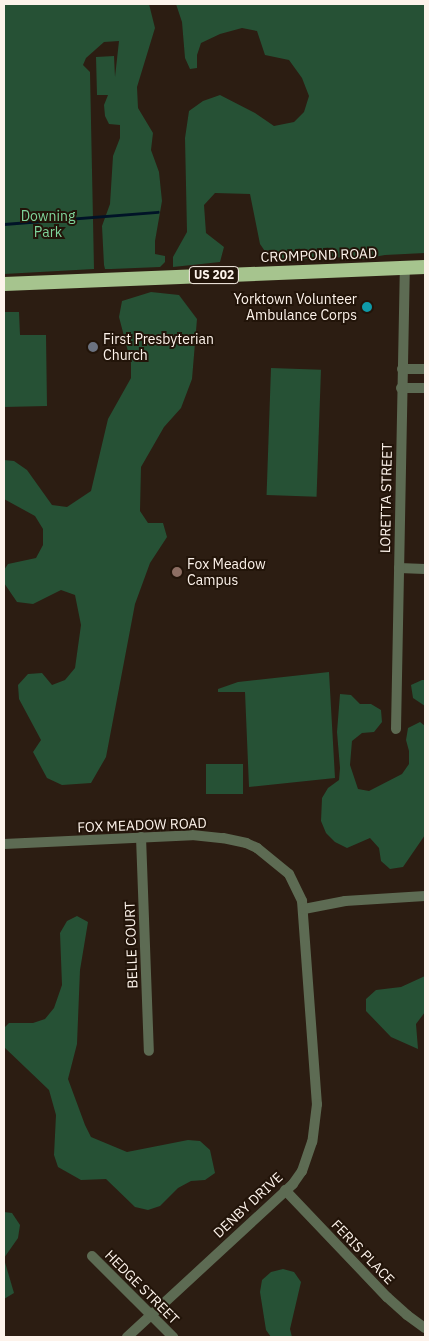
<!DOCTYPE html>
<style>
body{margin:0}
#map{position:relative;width:429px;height:1341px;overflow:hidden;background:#2c1d12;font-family:"IBM Plex Sans",sans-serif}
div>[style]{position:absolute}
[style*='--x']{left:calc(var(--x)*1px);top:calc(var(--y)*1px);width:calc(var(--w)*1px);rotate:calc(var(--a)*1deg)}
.green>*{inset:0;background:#265135;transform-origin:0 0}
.stream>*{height:2.5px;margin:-1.25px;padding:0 1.25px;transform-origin:1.25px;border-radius:1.25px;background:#001327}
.minor>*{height:10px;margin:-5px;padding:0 5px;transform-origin:5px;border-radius:5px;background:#5d6b53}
.trunk>*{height:14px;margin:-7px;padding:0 7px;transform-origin:7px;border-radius:7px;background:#a6c48e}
.dots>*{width:14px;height:14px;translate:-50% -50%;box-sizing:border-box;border:2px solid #221409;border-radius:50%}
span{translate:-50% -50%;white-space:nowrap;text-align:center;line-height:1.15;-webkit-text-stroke:4px #221409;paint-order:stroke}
.shield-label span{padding:1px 4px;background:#221409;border:1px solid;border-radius:4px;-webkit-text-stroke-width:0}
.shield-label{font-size:12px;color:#fdf3eb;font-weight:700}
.park-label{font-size:14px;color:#7fd59c}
.street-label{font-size:14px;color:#fdf3eb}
.poi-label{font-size:14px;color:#fdf3eb}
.right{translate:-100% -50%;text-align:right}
.left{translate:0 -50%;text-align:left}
.frame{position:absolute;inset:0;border:5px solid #fdf3eb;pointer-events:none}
</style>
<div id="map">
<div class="green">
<div style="clip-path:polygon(4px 4px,149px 4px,155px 28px,137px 87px,138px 108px,153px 133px,151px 150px,159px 172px,162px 201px,155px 241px,155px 254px,165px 256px,165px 262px,160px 267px,111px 269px,105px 269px,104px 265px,102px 226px,110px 204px,113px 156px,120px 138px,120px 125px,109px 124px,105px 116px,104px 105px,108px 95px,97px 95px,96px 57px,114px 56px,115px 77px,119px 41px,104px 42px,86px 58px,83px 65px,90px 72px,94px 269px,4px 274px)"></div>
<div style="clip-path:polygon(176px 4px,425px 4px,425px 253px,385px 255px,362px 259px,320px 256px,292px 262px,271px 260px,260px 244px,250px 194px,215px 193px,204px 205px,206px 233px,224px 247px,220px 262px,173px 267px,173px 257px,187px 232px,185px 138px,189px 111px,203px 101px,220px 95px,255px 113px,274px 126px,294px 122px,304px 112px,309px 96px,302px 78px,289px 60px,265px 55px,257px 31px,242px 28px,220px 34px,201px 43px,197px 55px,197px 68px,190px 69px,185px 58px,182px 22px)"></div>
<div style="clip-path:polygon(151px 292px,179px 295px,197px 319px,192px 379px,181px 408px,164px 427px,141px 467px,140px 511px,148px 523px,163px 523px,167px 537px,150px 563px,135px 604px,106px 757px,91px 783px,62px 785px,47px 778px,33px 752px,41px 740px,19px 699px,18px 685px,28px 674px,42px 673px,52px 685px,65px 680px,75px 668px,81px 625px,75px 595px,61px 590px,33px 604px,17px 602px,4px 583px,4px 570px,8px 564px,36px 558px,43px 545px,43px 529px,35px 516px,4px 499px,4px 460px,14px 461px,27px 470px,52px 505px,67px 507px,91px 491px,108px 419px,131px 378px,131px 363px,119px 317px,122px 301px)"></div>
<div style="clip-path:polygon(4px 312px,19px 312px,20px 335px,46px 335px,47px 406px,4px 407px)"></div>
<div style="left:271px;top:368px;width:50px;height:127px;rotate:2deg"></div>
<div style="clip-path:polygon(329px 672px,335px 778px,249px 787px,245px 692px,218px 692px,218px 689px,238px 682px)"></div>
<div style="clip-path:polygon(422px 680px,425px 680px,425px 706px,413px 698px,411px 685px)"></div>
<div style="clip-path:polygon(340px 694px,351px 695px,360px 704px,371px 704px,381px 710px,382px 722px,374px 732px,362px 733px,352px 741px,350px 765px,358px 789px,369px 791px,402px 774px,409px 764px,409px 751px,406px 740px,408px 728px,420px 722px,425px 726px,425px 835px,403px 867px,390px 869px,381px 861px,379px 848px,370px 838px,347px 848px,335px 842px,326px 833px,321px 821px,322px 798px,328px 788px,339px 780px,340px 768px,337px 732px)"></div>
<div style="left:206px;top:764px;width:37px;height:30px"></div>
<div style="clip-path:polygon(77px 916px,88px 922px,80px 970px,77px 1044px,68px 1079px,85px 1125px,91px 1137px,127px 1152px,188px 1140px,200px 1141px,210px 1150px,215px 1173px,205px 1180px,191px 1181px,178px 1188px,160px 1206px,148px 1210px,135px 1207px,106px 1179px,81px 1180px,58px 1167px,54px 1155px,56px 1115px,49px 1090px,4px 1047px,4px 1028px,9px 1023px,33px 1023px,45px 1019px,54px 1008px,62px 985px,60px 933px,67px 921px)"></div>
<div style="clip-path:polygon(425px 976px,425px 1012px,416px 1024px,418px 1049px,391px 1037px,366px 1011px,366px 999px,376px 990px,401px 987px)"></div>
<div style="clip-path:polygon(4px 1212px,12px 1213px,20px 1225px,18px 1238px,4px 1258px)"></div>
<div style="clip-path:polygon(4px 1259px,14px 1293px,4px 1299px)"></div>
<div style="clip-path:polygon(283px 1269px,294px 1272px,301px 1282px,290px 1329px,292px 1337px,271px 1337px,266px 1330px,260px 1292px,262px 1280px,271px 1272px)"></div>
</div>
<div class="stream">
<div style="--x:4;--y:224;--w:154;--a:-4.5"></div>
</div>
<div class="minor">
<div style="--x:402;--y:369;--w:23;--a:0"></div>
<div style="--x:401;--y:388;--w:24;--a:0"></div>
<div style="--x:399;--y:568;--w:26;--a:2"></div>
<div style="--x:396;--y:729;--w:461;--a:-88.9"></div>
<div style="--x:141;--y:837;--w:214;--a:87.9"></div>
<div style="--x:4;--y:844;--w:188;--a:-2.7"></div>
<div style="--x:192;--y:835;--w:31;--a:6"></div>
<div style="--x:223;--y:838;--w:24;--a:12"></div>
<div style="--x:246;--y:843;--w:12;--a:24"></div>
<div style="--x:257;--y:848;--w:41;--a:39.1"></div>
<div style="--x:289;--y:874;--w:30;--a:64"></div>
<div style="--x:302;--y:901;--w:204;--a:85.8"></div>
<div style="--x:317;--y:1104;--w:38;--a:97"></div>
<div style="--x:312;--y:1142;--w:31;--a:109"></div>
<div style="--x:302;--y:1171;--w:16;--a:125"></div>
<div style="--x:293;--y:1184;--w:226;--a:137.3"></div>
<div style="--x:304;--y:909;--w:42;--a:-11"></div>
<div style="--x:345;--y:901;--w:80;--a:-3.6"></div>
<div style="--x:285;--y:1190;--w:148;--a:46.4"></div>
<div style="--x:387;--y:1297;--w:27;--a:42"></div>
<div style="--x:407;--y:1315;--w:22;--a:36"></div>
<div style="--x:92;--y:1256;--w:115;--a:45"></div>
</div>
<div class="trunk">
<div style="--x:4;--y:284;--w:421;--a:-2.3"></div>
</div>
<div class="dots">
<div style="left:367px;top:307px;background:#0f9aa8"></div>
<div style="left:93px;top:347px;background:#6b7280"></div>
<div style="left:177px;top:572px;background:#8d6e63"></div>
</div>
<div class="shield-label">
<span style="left:214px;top:275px">US 202</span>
</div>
<div class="park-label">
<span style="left:48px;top:224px">Downing<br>Park</span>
</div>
<div class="street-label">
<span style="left:319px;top:255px;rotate:-2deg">CROMPOND ROAD</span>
<span style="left:386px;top:498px;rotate:-89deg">LORETTA STREET</span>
<span style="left:142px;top:825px;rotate:-2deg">FOX MEADOW ROAD</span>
<span style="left:131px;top:945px;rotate:-92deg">BELLE COURT</span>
<span style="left:248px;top:1205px;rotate:-43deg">DENBY DRIVE</span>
<span style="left:363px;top:1252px;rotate:46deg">FERIS PLACE</span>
<span style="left:142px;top:1287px;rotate:45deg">HEDGE STREET</span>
</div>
<div class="poi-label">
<span class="right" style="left:357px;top:307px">Yorktown Volunteer<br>Ambulance Corps</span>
<span class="left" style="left:103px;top:347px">First Presbyterian<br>Church</span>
<span class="left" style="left:187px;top:572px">Fox Meadow<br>Campus</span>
</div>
<div class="frame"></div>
</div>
